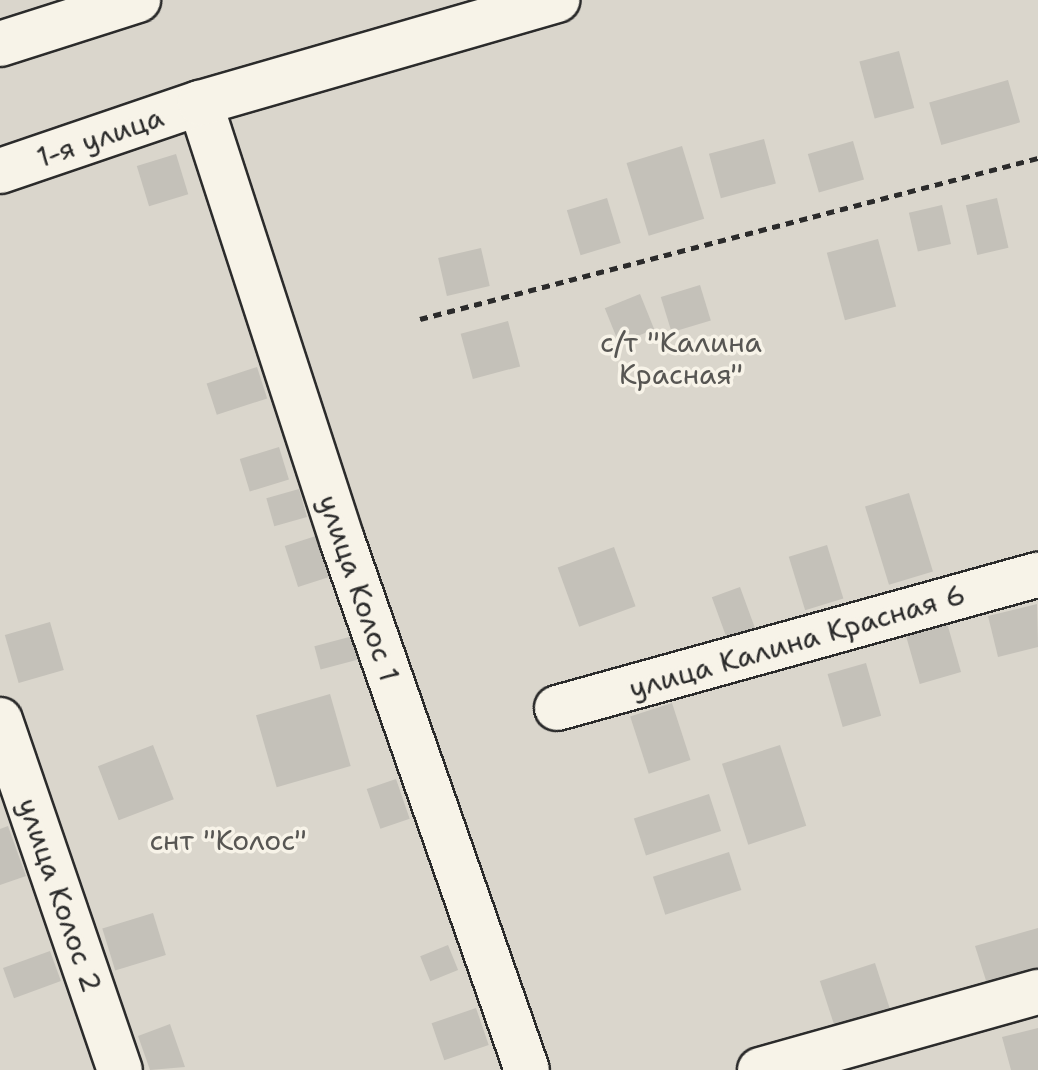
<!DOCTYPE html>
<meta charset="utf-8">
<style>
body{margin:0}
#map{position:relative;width:1038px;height:1070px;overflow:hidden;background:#f7f3e8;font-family:"Shantell Sans",sans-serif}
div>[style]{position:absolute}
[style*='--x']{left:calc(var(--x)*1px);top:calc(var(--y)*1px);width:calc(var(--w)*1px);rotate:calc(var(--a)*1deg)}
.green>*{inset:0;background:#dad6cc;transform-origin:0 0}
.building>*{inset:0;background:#c4c1b9;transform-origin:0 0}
.path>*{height:5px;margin-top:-2.5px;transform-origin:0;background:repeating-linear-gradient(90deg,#2b2b2b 0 8px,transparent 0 14px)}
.roads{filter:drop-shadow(2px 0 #2b2b2b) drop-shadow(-2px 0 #2b2b2b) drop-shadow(0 2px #2b2b2b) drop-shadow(0 -2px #2b2b2b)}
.minor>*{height:44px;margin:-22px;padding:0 22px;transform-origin:22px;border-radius:22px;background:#f7f3e8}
span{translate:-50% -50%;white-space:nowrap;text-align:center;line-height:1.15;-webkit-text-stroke:7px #f7f3e8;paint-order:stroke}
.street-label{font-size:28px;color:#2b2b2b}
.park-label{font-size:28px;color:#575653}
</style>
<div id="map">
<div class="green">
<div style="left:0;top:0;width:1038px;height:1070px"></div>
</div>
<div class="building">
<div style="left:899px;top:51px;width:59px;height:41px;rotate:75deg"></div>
<div style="left:1008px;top:80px;width:44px;height:82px;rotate:74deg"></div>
<div style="left:764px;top:139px;width:46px;height:57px;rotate:75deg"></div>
<div style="left:853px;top:141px;width:40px;height:47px;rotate:74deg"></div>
<div style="left:682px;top:146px;width:76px;height:58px;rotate:73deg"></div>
<div style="left:176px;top:154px;width:42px;height:41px;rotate:73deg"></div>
<div style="left:607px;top:198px;width:47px;height:42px;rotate:73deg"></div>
<div style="left:997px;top:198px;width:51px;height:32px;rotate:77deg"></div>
<div style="left:942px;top:205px;width:40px;height:34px;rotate:77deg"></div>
<div style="left:878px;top:239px;width:70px;height:53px;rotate:75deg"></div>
<div style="left:481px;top:248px;width:39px;height:44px;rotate:77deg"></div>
<div style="left:700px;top:285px;width:37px;height:41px;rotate:73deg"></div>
<div style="left:640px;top:294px;width:38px;height:38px;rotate:68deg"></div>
<div style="left:508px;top:321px;width:47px;height:49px;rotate:75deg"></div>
<div style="left:257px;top:367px;width:33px;height:53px;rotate:72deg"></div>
<div style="left:279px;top:447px;width:34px;height:41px;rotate:73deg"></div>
<div style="left:299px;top:489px;width:29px;height:34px;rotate:74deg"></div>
<div style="left:909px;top:493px;width:82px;height:46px;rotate:73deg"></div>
<div style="left:319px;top:535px;width:43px;height:36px;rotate:72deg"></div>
<div style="left:827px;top:545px;width:56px;height:40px;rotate:73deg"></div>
<div style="left:614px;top:547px;width:63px;height:60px;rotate:70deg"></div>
<div style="left:740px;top:587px;width:44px;height:30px;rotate:70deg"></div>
<div style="clip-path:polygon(1037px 604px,1038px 647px,998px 657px,988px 616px)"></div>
<div style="left:50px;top:622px;width:50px;height:47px;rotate:74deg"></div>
<div style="left:947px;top:623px;width:51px;height:43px;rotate:74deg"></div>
<div style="left:353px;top:636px;width:24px;height:40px;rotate:75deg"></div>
<div style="left:866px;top:663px;width:55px;height:40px;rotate:74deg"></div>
<div style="left:330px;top:694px;width:75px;height:77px;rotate:74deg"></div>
<div style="left:672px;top:703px;width:60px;height:44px;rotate:72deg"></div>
<div style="left:153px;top:745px;width:58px;height:59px;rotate:69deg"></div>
<div style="left:780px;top:745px;width:85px;height:61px;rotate:72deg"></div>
<div style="left:396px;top:779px;width:42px;height:31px;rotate:71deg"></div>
<div style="left:709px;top:794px;width:39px;height:79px;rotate:72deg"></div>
<div style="clip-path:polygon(8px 826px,26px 876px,0 885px,0 829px)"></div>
<div style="left:729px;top:852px;width:40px;height:80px;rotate:72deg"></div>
<div style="left:153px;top:913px;width:44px;height:53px;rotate:73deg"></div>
<div style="clip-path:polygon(1038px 928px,1038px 976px,989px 990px,975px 946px)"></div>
<div style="left:448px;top:945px;width:27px;height:30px;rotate:68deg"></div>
<div style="left:50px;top:951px;width:32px;height:50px;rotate:70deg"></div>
<div style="left:875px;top:963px;width:52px;height:58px;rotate:72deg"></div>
<div style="left:476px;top:1008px;width:39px;height:47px;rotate:71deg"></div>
<div style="clip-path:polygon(170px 1024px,185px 1067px,150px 1070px,138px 1036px)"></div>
<div style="clip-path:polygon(1038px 1028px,1038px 1070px,1011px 1070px,1002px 1037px)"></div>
</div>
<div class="path">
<div style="--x:420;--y:319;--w:639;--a:-14.6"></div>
</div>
<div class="roads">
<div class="minor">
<div style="--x:0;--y:44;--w:145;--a:-17.7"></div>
<div style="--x:200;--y:103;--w:459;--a:72"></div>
<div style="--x:342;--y:540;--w:561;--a:70.76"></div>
<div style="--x:0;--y:171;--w:211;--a:-18.8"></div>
<div style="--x:200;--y:103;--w:372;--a:-16.1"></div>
<div style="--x:557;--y:708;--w:499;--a:-15.5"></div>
<div style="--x:0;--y:720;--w:370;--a:71.1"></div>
<div style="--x:760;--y:1070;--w:289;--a:-15.7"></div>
</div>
</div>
<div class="street-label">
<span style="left:100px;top:137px;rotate:-19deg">1-я улица</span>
<span style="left:359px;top:588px;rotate:71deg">улица Колос 1</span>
<span style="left:797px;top:641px;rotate:-16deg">улица Калина Красная 6</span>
<span style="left:60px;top:895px;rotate:71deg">улица Колос 2</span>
</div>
<div class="park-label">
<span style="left:681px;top:358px">с/т "Калина<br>Красная"</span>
<span style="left:228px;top:840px">снт "Колос"</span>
</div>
</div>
